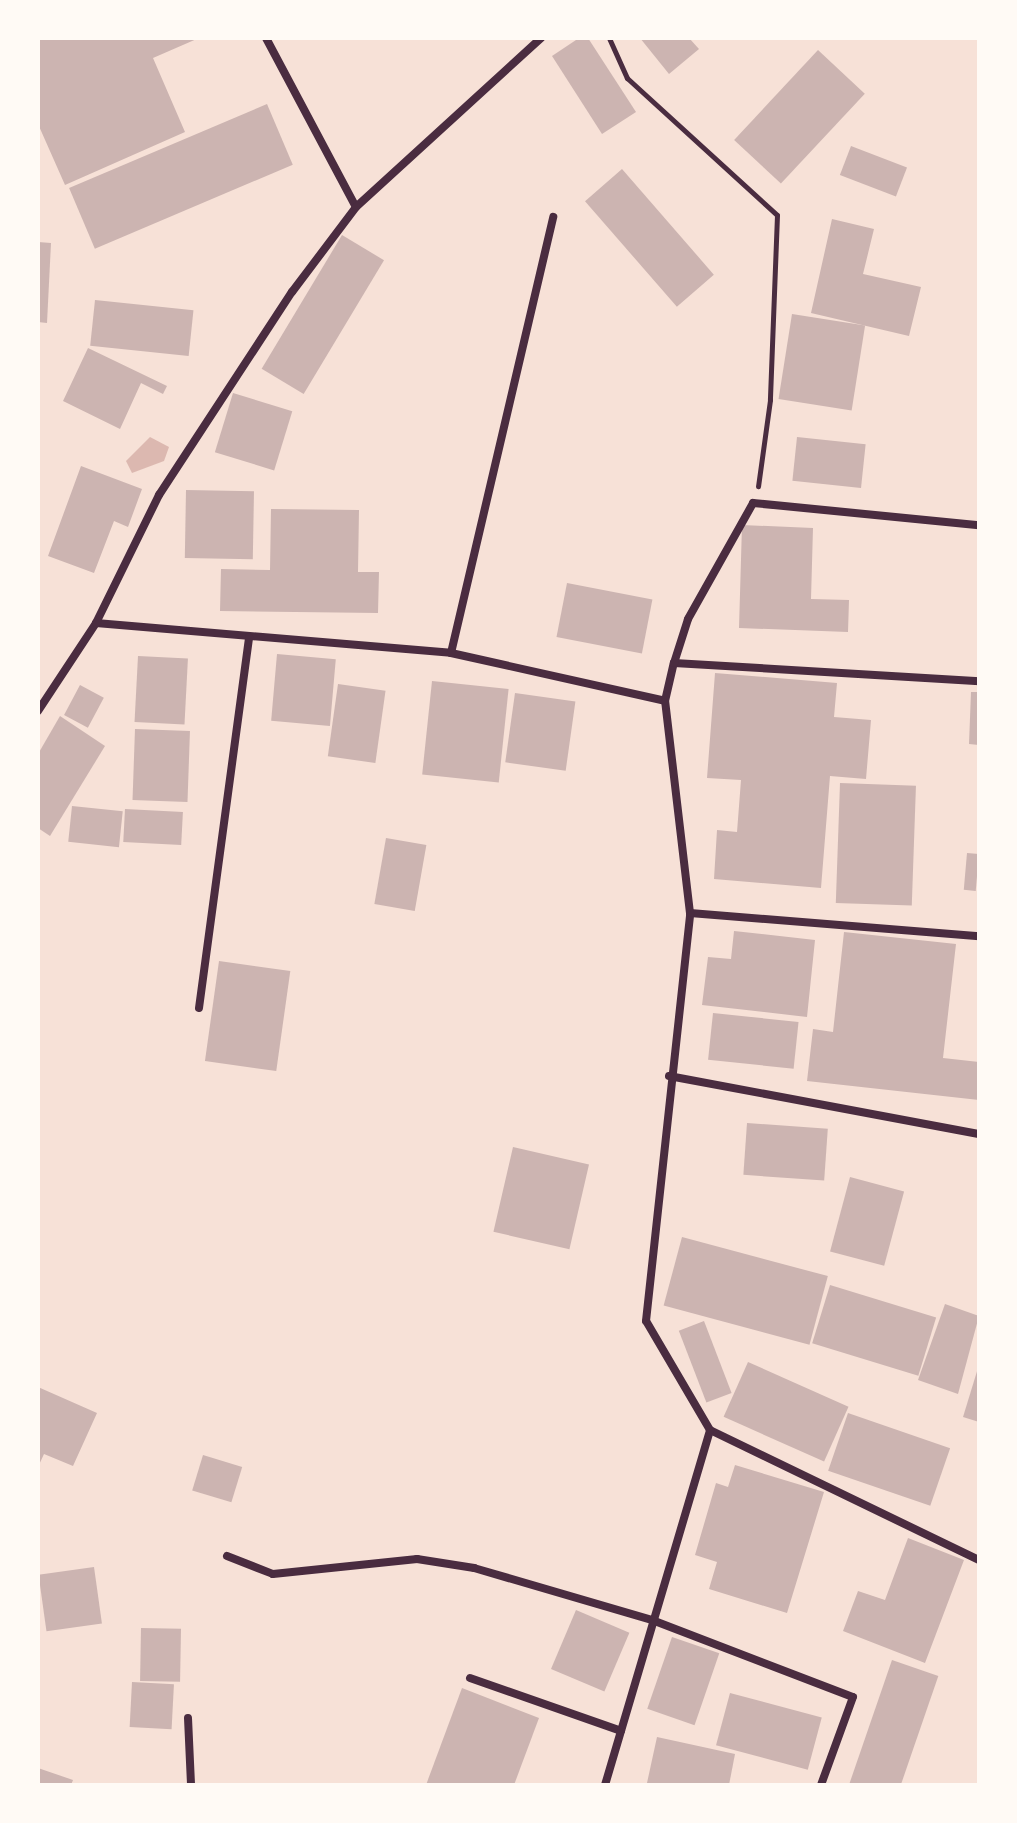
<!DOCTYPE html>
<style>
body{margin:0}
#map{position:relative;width:1017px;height:1823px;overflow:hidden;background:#f7e1d7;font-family:Jost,sans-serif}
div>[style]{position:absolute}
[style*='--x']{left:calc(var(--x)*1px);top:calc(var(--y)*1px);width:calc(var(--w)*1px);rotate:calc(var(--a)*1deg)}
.water>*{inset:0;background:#dcb8b0}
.building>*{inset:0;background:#ccb4b1;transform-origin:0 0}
.path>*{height:5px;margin:-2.5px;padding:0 2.5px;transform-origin:2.5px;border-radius:2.5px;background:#4a2c40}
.minor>*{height:8px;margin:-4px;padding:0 4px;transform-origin:4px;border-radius:4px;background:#4a2c40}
span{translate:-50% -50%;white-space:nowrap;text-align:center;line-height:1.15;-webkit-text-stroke:6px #fffaf5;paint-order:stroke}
.frame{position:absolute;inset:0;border:40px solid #fffaf5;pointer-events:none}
</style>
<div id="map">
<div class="water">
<div style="clip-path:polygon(150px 437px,169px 447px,164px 461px,132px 473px,126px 461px)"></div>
</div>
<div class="building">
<div style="clip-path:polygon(38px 38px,199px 38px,153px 58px,185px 132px,65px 185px,38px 124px)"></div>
<div style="clip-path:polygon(579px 38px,588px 38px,636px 112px,602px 134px,552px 56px)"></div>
<div style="clip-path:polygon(640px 38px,689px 38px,699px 49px,669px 74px)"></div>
<div style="left:818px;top:50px;width:64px;height:123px;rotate:43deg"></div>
<div style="left:267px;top:104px;width:66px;height:215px;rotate:67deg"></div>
<div style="left:851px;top:146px;width:60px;height:31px;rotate:21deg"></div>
<div style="left:622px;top:169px;width:140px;height:49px;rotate:49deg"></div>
<div style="clip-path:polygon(832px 219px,874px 229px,863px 274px,921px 287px,909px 336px,811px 313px)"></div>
<div style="left:342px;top:235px;width:49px;height:156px;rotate:31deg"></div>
<div style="clip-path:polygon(38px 242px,51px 243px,47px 323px,38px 322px)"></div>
<div style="left:95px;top:300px;width:99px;height:46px;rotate:6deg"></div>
<div style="left:792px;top:314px;width:74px;height:86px;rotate:9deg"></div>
<div style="clip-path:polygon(88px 348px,167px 386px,163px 394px,141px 383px,120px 429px,63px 401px)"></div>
<div style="left:233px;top:393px;width:62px;height:62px;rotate:17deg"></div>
<div style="left:797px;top:437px;width:69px;height:44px;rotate:6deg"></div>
<div style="clip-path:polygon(81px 466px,142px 489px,128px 527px,114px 521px,94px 573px,48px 556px)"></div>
<div style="left:186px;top:490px;width:68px;height:68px;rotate:1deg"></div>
<div style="clip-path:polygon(271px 509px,359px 510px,358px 572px,379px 572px,378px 613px,220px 611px,221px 569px,270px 570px)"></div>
<div style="clip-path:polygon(742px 525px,813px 528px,811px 599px,849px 600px,848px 632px,739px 628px)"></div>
<div style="left:567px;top:583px;width:87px;height:55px;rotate:11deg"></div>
<div style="left:277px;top:654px;width:59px;height:67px;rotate:5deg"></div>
<div style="left:138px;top:656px;width:50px;height:66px;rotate:3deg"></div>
<div style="clip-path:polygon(715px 673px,837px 683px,834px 717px,871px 720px,866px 779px,830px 776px,821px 888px,714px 879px,717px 830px,737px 832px,741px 780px,707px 778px)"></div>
<div style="left:432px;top:681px;width:77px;height:94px;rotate:6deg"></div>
<div style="left:338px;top:684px;width:48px;height:73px;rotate:8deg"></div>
<div style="left:80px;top:685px;width:27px;height:34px;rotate:28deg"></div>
<div style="clip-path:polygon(971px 692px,979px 692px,979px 745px,969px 744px)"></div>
<div style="left:515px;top:693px;width:61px;height:70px;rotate:8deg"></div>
<div style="clip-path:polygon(60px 716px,105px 746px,50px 836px,38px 828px,38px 754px)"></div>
<div style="left:135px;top:729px;width:55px;height:71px;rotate:2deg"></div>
<div style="left:840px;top:783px;width:76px;height:120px;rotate:2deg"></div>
<div style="left:72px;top:806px;width:51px;height:36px;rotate:6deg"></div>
<div style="left:125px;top:809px;width:58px;height:33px;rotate:3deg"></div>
<div style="left:386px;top:838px;width:41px;height:67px;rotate:10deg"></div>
<div style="left:967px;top:853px;width:12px;height:37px;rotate:5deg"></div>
<div style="clip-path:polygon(734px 931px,815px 940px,807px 1017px,702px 1005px,708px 957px,731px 959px)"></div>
<div style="clip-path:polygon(844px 932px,956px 944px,943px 1058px,979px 1062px,979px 1100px,807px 1081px,813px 1029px,833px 1032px)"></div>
<div style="left:219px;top:961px;width:72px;height:101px;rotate:8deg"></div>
<div style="left:713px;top:1013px;width:86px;height:47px;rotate:6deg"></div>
<div style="left:747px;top:1123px;width:81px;height:52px;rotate:4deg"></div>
<div style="left:513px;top:1147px;width:78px;height:87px;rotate:13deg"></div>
<div style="left:850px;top:1177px;width:56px;height:77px;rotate:15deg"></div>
<div style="left:682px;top:1237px;width:151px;height:71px;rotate:15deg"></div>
<div style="left:830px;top:1285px;width:111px;height:61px;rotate:17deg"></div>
<div style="clip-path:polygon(945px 1304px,979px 1316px,958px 1394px,918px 1380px)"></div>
<div style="left:704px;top:1321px;width:77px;height:27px;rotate:69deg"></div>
<div style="left:748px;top:1362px;width:110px;height:60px;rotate:24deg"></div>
<div style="clip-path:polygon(978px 1368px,979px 1368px,979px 1422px,963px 1417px)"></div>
<div style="clip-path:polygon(38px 1387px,97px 1413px,73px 1466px,44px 1454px,38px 1467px)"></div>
<div style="left:848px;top:1413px;width:108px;height:61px;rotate:19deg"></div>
<div style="left:203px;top:1455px;width:41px;height:37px;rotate:17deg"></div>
<div style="clip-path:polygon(735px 1465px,824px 1492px,787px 1613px,709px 1589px,717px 1562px,695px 1555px,716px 1483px,728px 1487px)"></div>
<div style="clip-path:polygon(908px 1538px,964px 1560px,925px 1663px,843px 1631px,858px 1591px,885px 1600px)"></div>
<div style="left:94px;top:1567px;width:57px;height:56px;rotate:82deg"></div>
<div style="left:576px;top:1610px;width:58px;height:64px;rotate:23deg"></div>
<div style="left:141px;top:1628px;width:40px;height:53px;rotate:1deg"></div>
<div style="left:672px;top:1637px;width:50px;height:76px;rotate:19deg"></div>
<div style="left:892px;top:1660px;width:49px;height:132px;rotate:19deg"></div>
<div style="left:132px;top:1682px;width:42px;height:45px;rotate:3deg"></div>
<div style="clip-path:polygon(462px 1688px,539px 1718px,514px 1785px,426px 1785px)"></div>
<div style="left:730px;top:1693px;width:95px;height:54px;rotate:15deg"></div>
<div style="clip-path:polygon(657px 1737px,735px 1754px,729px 1785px,647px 1783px)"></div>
<div style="clip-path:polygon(38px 1768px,73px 1780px,71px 1785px,38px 1785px)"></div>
</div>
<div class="path">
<div style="--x:609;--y:38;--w:44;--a:65.8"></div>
<div style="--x:627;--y:78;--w:203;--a:42.4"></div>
<div style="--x:777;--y:215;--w:185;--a:92.2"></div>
<div style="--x:770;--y:400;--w:87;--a:97.9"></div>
</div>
<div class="minor">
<div style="--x:266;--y:38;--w:191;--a:62"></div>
<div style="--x:96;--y:623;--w:356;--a:4.8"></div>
<div style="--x:451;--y:653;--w:219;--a:12.6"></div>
<div style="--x:451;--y:653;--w:448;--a:-76.8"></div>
<div style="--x:674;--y:663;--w:306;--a:3.4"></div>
<div style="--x:38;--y:711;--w:105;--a:-56.6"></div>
<div style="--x:96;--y:623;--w:143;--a:-63.8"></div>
<div style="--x:159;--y:495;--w:243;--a:-56.8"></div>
<div style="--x:292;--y:292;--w:106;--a:-53"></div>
<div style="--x:356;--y:207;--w:251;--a:-42.4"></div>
<div style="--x:690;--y:913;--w:290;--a:4.6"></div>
<div style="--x:199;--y:1008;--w:374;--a:-82.3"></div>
<div style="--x:669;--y:1076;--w:315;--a:10.6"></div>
<div style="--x:710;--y:1430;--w:299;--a:25.8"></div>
<div style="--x:227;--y:1556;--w:49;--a:21.4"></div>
<div style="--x:273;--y:1574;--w:145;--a:-5.9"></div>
<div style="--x:417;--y:1559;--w:58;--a:9"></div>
<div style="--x:474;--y:1568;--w:185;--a:16.3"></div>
<div style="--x:652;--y:1620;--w:215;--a:21"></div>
<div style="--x:853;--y:1697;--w:94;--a:110"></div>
<div style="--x:470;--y:1678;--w:160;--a:19.3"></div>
<div style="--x:188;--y:1718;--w:67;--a:87.4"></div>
<div style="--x:605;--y:1785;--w:370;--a:-73.5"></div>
<div style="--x:710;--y:1430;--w:126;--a:-120.4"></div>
<div style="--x:646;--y:1321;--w:410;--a:-83.8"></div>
<div style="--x:690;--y:913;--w:213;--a:-96.7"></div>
<div style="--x:665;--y:701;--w:39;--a:-77"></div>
<div style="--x:674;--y:663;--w:46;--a:-72.3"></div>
<div style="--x:688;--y:619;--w:133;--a:-60.7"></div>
<div style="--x:753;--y:503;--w:227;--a:5.6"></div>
</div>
<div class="frame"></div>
</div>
